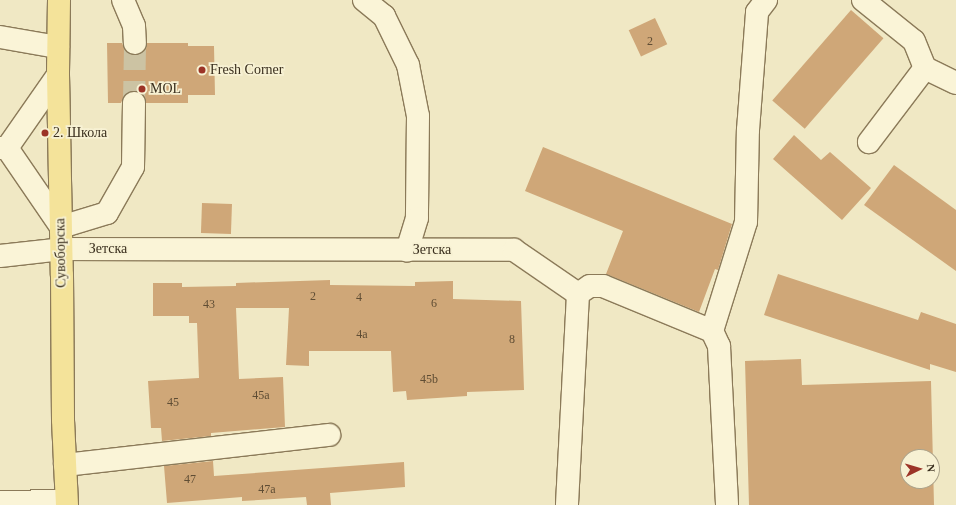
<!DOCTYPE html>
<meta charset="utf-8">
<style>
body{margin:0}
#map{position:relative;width:956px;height:505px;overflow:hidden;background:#f0e8c4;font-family:Georgia,serif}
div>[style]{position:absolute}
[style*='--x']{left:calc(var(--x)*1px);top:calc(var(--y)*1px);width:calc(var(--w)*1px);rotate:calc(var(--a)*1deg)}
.building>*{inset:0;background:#cfa778;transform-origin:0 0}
.minor-tunnel>*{height:22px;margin-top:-11px;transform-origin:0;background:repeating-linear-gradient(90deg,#ccc3a3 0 22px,transparent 0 33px)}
.roads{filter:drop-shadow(1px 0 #8b7a59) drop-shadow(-1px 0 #8b7a59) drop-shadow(0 1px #8b7a59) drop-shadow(0 -1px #8b7a59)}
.minor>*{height:22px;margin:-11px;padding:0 11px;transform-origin:11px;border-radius:11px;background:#faf4d7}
.major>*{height:22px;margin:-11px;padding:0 11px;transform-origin:11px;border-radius:11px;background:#f4e39a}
.dots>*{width:11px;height:11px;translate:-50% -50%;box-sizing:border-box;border:2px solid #f7f1d3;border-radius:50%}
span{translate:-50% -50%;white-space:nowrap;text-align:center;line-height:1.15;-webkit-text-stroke:3.5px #f7f1d3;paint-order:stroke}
.number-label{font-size:12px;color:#5f4d34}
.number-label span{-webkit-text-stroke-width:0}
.poi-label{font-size:14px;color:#3a2f1e}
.left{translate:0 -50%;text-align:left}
.street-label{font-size:14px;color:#3a2f1e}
.north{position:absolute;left:900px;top:449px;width:40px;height:40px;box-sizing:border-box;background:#f7f1d3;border:1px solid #aba38b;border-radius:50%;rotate:85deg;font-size:11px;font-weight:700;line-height:16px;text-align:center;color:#3a2f1e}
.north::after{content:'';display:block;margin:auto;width:14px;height:18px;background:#9c3427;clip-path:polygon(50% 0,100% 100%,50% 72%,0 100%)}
</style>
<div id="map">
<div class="building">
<div style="left:851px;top:10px;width:43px;height:120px;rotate:41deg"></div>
<div style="left:655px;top:18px;width:29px;height:29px;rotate:65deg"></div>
<div style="clip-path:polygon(107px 43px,122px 43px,125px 50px,129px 54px,135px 55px,142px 53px,146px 49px,147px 43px,188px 43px,188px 46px,214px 46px,215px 95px,188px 95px,188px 103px,146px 103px,145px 97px,141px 93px,134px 91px,128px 92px,124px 96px,121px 103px,108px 103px)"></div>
<div style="clip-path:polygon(794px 135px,821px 160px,830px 152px,871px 188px,842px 220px,773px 159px)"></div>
<div style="clip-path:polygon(543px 147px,732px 224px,718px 270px,715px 269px,699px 312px,606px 274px,623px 231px,525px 191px)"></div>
<div style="clip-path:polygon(894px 165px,956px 210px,956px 271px,864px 205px)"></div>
<div style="left:202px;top:203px;width:30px;height:30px;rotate:2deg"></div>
<div style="clip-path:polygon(778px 274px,918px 320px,921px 312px,956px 324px,956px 372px,930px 364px,930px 370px,764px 315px)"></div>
<div style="clip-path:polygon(330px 280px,330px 285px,415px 286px,415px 282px,453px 281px,453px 299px,521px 301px,524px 390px,467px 392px,467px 396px,407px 400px,406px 391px,393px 392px,391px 351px,309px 351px,309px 366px,286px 365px,289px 308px,236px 308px,239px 379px,283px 377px,285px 427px,211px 433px,211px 436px,162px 441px,161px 428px,151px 428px,148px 381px,199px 378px,197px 323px,189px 323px,189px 316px,153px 316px,153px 283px,182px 283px,182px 287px,236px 286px,236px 283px)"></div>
<div style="clip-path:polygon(evenodd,801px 359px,802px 385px,931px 381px,934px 505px,749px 505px,745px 361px,801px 359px,908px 457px,932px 457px,932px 481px,908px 481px,908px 457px)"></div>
<div style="clip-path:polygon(213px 461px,214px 476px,404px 462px,405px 487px,330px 493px,331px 505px,307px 505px,306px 497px,242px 501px,242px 497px,167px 503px,164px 466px)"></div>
</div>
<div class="minor-tunnel">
<div style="--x:134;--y:103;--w:60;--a:-89"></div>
</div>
<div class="roads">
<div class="minor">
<div style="--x:123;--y:0;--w:28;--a:67"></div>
<div style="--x:134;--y:26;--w:17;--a:87"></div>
<div style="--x:364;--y:0;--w:26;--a:39"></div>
<div style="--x:384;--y:16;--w:55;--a:63.9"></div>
<div style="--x:408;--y:65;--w:52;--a:78.9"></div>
<div style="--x:418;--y:116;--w:102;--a:90.6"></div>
<div style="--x:417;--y:218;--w:34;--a:107"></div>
<div style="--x:863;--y:0;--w:65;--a:38.8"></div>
<div style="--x:914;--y:41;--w:29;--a:68"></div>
<div style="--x:925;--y:68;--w:93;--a:127.1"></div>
<div style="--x:0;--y:37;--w:59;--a:9.8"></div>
<div style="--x:925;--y:68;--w:34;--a:26"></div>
<div style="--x:0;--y:148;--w:7;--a:0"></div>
<div style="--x:7;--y:148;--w:89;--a:-55.1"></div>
<div style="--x:7;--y:148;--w:96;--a:55.6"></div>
<div style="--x:61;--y:227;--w:48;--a:-16.9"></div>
<div style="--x:107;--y:213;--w:53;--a:-60.5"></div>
<div style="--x:133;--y:167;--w:64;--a:-89.1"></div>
<div style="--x:0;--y:256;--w:62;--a:-6.4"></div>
<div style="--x:62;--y:249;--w:452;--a:0.1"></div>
<div style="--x:514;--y:250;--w:78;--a:34.5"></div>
<div style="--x:578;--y:294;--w:211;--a:93"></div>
<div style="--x:578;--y:294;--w:14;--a:-34"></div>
<div style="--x:590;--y:286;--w:13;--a:0"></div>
<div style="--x:603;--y:286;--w:118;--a:22.4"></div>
<div style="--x:712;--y:331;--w:17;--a:65"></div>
<div style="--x:719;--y:346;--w:159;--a:87.1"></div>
<div style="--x:712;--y:331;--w:114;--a:-72.7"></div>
<div style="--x:746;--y:222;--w:92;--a:-88.8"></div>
<div style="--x:748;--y:130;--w:118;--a:-85.6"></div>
<div style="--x:757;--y:12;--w:15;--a:-53"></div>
<div style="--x:65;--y:465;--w:266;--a:-6.5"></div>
<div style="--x:0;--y:502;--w:66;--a:-0.9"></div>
</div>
<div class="major">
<div style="--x:59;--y:0;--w:75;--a:90.8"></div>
<div style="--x:58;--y:75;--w:200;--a:88.9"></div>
<div style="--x:62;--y:275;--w:145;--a:89.6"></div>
<div style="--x:63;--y:420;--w:85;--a:87.3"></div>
</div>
</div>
<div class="dots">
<div style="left:202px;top:70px;background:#9c3427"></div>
<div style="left:142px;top:89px;background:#9c3427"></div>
<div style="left:45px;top:133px;background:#9c3427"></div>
</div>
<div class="number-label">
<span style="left:650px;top:42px">2</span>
<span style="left:313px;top:297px">2</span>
<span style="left:359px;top:298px">4</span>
<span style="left:434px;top:304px">6</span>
<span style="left:209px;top:305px">43</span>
<span style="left:362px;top:335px">4a</span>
<span style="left:512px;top:340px">8</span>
<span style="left:429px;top:380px">45b</span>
<span style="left:261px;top:396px">45a</span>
<span style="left:173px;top:403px">45</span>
<span style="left:190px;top:480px">47</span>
<span style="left:267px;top:490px">47a</span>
</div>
<div class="poi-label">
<span class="left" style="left:210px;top:70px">Fresh Corner</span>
<span class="left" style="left:150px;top:89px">MOL</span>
<span class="left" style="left:53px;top:133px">2. Школа</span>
</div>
<div class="street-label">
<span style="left:108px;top:249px">Зетска</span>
<span style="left:432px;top:250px">Зетска</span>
<span style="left:61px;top:253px;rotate:-91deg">Сувоборска</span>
</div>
<div class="north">N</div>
</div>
